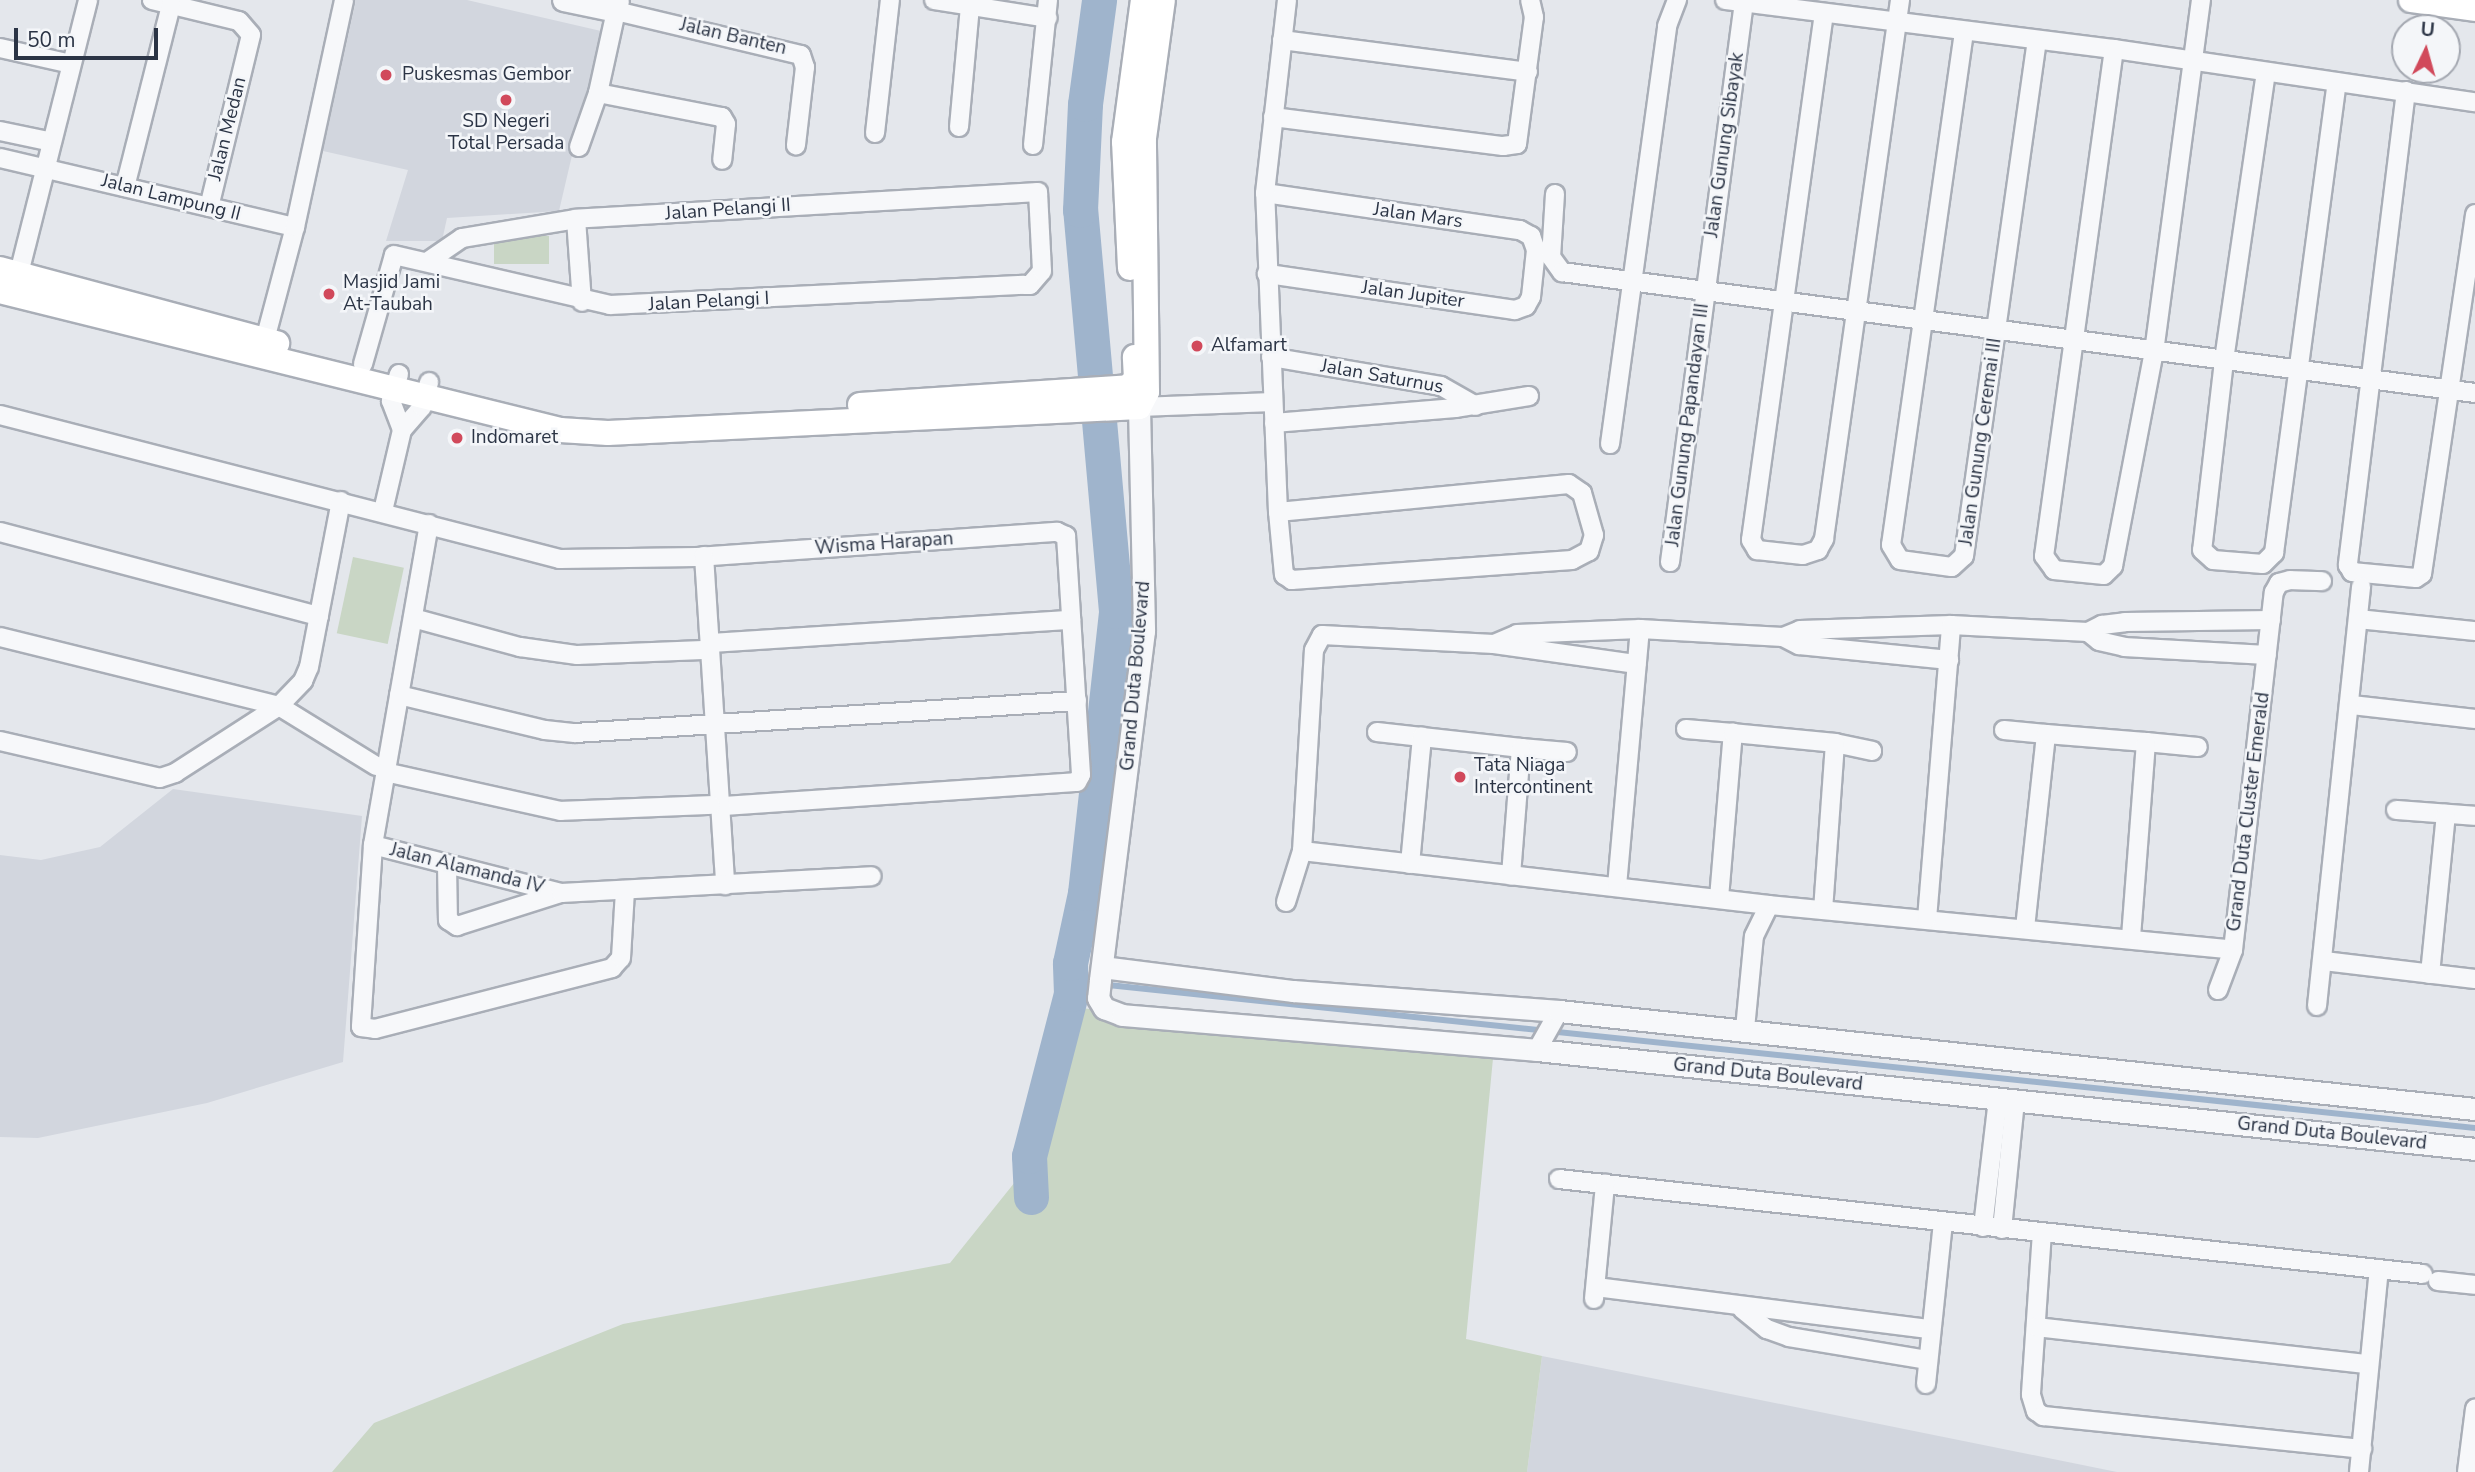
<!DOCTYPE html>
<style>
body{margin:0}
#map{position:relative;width:2475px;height:1472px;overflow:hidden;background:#e4e7ec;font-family:"Nunito Sans",sans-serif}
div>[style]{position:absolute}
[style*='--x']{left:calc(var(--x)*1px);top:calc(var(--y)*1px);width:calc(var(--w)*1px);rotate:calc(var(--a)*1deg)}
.built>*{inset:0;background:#d2d6de}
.green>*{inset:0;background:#c9d6c5;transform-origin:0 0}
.stream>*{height:6px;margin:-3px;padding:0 3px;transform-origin:3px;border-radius:3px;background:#9fb4cc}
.river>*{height:35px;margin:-17.5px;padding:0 17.5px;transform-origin:17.5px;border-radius:17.5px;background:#9fb4cc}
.roads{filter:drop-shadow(2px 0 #a9aeb7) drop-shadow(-2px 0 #a9aeb7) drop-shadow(0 2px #a9aeb7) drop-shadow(0 -2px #a9aeb7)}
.minor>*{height:18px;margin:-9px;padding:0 9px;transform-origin:9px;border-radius:9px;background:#f7f8fa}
.tertiary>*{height:21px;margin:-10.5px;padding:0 10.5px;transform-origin:10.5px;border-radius:10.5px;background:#f7f8fa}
.secondary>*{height:24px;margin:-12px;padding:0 12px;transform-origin:12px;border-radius:12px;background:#fff}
.dots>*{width:19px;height:19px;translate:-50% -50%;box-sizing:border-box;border:4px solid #f4f6f9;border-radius:50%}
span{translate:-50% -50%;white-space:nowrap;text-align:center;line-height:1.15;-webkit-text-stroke:5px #f4f6f9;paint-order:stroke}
.street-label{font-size:19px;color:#2b3445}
.poi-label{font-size:19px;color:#2b3445}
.left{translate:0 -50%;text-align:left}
.north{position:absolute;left:2391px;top:14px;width:70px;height:70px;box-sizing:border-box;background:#f4f6f9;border:2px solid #a4a8b1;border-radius:50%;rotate:5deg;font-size:19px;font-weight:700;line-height:28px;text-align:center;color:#2b3445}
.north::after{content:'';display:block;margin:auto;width:24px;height:32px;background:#d1495b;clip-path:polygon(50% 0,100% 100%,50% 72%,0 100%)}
.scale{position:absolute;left:14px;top:28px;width:144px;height:32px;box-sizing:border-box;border:4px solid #2b3445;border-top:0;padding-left:9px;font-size:21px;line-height:24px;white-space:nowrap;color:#2b3445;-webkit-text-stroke:5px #f4f6f9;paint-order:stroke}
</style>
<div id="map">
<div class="built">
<div style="clip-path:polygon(356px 0,467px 0,601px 31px,559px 211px,447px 218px,442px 241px,386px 241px,408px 170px,323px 151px)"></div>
<div style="clip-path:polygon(173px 789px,362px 816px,343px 1062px,207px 1103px,38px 1138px,0 1137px,0 855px,41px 860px,100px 847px)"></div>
<div style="clip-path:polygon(1542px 1356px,2117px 1472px,1527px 1472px)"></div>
</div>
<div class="green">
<div style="left:494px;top:236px;width:55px;height:28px"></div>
<div style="left:353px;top:557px;width:52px;height:78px;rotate:12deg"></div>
<div style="clip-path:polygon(1059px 1006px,1494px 1048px,1466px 1339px,1542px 1356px,1527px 1472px,332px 1472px,374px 1423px,623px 1324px,950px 1263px,1015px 1182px)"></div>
</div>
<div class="stream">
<div style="--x:1070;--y:981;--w:1413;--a:5.97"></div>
</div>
<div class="river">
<div style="--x:1031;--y:1197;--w:41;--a:-92.8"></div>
<div style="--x:1029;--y:1156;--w:167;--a:-75.5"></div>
<div style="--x:1071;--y:994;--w:31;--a:-92"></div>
<div style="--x:1070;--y:963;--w:72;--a:-77.9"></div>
<div style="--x:1085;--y:893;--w:284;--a:-83.7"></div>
<div style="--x:1116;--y:611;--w:403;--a:-95.1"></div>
<div style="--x:1080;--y:210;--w:106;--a:-87.3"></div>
<div style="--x:1085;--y:104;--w:105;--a:-82.3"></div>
</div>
<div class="roads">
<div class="minor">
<div style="--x:152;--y:0;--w:89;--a:13.6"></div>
<div style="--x:239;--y:21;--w:18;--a:49"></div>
<div style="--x:251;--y:35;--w:177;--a:103.7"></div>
<div style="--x:934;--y:0;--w:115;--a:9"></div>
<div style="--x:1725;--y:0;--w:392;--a:7.2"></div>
<div style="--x:2114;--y:49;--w:365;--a:8.4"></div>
<div style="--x:1824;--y:13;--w:532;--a:97.89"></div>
<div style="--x:1751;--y:540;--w:12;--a:59"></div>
<div style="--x:1757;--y:550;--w:46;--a:6.2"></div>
<div style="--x:1803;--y:555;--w:16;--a:-18"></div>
<div style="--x:1818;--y:550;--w:13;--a:-61"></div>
<div style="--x:1824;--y:539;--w:544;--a:-81.97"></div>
<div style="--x:1964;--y:32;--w:518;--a:98.1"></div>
<div style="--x:1891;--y:545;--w:17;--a:59"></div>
<div style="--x:1900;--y:560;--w:52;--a:7.7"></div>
<div style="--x:1952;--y:567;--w:16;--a:-43"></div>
<div style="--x:1964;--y:556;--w:521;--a:-81.95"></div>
<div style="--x:1282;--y:40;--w:248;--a:7.4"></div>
<div style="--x:0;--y:48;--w:73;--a:12.7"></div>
<div style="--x:2114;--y:49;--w:512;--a:97.86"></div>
<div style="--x:2044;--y:556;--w:17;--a:54"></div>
<div style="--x:2054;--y:570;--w:50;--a:5.7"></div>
<div style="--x:2104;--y:575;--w:13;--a:-45"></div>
<div style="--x:2113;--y:566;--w:218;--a:-79.2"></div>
<div style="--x:2154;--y:352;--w:355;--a:-82.4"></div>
<div style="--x:2266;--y:72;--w:292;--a:98.3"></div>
<div style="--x:2224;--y:361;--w:190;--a:96.6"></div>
<div style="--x:2202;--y:550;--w:15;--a:42"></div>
<div style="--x:2213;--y:560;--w:50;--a:4.6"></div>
<div style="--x:2263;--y:564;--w:16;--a:-45"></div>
<div style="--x:2274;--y:553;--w:475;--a:-82.4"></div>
<div style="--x:2406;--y:91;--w:478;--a:97"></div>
<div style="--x:2348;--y:565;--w:8;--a:60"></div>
<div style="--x:2352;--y:572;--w:64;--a:5.4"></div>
<div style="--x:2416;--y:578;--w:7;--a:-34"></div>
<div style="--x:2422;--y:574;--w:364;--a:-81.6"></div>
<div style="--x:598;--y:93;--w:126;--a:11"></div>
<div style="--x:722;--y:117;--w:8;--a:60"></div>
<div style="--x:726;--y:124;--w:36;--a:96"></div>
<div style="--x:1273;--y:117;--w:232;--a:7.2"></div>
<div style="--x:1503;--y:146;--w:14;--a:-8"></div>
<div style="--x:1517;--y:144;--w:128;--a:-82.4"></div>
<div style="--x:1534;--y:17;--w:17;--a:-103"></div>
<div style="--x:959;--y:127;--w:121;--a:-84.8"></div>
<div style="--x:0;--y:131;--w:53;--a:11.9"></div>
<div style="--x:875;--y:133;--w:134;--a:-83.6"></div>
<div style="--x:1033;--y:145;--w:146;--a:-84.1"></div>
<div style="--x:579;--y:147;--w:57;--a:-70.6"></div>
<div style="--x:598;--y:93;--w:84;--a:-77.6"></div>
<div style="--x:616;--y:11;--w:190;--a:13.4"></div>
<div style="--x:801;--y:55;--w:13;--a:72"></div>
<div style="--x:805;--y:67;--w:79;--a:96.6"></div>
<div style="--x:0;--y:158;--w:303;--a:13.2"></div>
<div style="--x:125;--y:187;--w:188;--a:-75.8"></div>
<div style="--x:1265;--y:193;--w:258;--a:8.3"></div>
<div style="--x:1520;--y:230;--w:13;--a:29"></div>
<div style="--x:1531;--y:236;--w:15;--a:70"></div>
<div style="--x:1536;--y:250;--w:47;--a:96.1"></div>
<div style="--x:1531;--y:297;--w:10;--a:119"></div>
<div style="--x:1526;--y:306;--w:12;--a:160"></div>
<div style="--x:1515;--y:310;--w:251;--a:-171.7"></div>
<div style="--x:1555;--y:194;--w:63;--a:93.6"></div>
<div style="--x:1551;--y:257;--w:19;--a:54"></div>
<div style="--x:1562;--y:272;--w:921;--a:7.55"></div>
<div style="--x:576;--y:219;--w:83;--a:85.9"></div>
<div style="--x:16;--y:285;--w:294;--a:-75.8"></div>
<div style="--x:262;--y:351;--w:128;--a:-75.1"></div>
<div style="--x:295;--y:227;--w:232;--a:-77.8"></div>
<div style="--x:1271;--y:357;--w:172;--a:9.7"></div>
<div style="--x:1441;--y:386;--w:40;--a:29.7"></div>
<div style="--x:363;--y:364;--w:113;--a:-74.1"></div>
<div style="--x:394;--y:255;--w:222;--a:13"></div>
<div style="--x:610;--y:305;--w:414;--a:-2.8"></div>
<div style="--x:1024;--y:285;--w:6;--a:0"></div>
<div style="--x:1030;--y:285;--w:18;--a:-49"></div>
<div style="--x:1042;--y:271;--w:79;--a:-92.9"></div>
<div style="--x:1038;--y:192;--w:463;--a:176.7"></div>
<div style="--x:576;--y:219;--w:116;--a:170.5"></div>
<div style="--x:462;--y:238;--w:42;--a:145.6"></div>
<div style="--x:399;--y:374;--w:28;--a:107"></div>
<div style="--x:391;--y:401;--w:31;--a:69"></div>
<div style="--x:1139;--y:407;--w:134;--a:-2.1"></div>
<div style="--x:0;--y:415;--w:578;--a:14.42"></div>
<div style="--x:560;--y:559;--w:137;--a:-0.8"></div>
<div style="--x:697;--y:557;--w:361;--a:-4"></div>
<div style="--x:1057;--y:532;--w:10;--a:24"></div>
<div style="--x:1066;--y:536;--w:239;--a:86.4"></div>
<div style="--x:1081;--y:775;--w:8;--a:120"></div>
<div style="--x:1077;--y:782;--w:356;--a:176.1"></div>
<div style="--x:1274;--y:423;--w:182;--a:-4.7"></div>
<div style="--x:1455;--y:408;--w:75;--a:-9.2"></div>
<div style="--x:1610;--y:444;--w:422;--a:-82.2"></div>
<div style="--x:1667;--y:26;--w:28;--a:-69"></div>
<div style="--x:383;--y:511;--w:83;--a:-76.8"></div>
<div style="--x:402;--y:430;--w:30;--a:-49"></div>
<div style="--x:422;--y:407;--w:26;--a:-74"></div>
<div style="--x:1278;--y:512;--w:292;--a:-5.5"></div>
<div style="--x:1569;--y:484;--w:16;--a:35"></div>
<div style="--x:1582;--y:493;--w:44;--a:74.1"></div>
<div style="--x:1594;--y:535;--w:17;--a:107"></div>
<div style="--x:1589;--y:551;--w:19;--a:152"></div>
<div style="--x:1572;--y:560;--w:281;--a:175.9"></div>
<div style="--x:1292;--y:580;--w:9;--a:-148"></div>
<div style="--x:1284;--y:575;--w:63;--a:-95.4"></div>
<div style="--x:1278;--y:512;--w:319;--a:-92.3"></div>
<div style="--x:1265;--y:193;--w:194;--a:-83.5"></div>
<div style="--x:429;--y:524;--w:326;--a:99.9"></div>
<div style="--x:373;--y:845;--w:182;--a:93.8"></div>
<div style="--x:361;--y:1027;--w:14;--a:8"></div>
<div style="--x:375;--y:1029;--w:245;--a:-14.4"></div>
<div style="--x:612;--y:968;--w:13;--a:-48"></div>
<div style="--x:621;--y:958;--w:68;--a:-86.6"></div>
<div style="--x:0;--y:532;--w:330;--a:14.8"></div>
<div style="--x:704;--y:556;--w:330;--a:86.3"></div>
<div style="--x:1670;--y:562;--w:565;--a:-82.47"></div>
<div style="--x:413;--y:618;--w:111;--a:15.2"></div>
<div style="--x:520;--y:647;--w:58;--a:8"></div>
<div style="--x:577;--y:655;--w:126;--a:-2.3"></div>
<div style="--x:2358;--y:619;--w:118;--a:5.9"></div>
<div style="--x:2088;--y:632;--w:14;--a:39"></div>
<div style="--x:2099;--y:641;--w:26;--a:13"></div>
<div style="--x:2124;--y:647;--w:143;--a:3.2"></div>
<div style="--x:0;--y:637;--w:287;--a:13.9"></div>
<div style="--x:279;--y:706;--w:114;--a:31.7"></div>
<div style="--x:1783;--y:637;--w:18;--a:27"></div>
<div style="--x:1799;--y:645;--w:151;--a:5.7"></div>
<div style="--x:711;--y:643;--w:361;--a:-3.7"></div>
<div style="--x:1494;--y:644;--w:144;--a:8"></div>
<div style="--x:399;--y:695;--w:150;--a:13.5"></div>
<div style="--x:545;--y:730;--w:30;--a:6"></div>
<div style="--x:575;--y:733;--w:503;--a:-3.65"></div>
<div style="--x:2352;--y:705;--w:124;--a:6.5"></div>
<div style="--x:1686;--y:729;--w:47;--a:4.9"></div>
<div style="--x:2004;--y:730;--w:42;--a:5.4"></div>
<div style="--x:1377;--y:732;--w:45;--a:6.3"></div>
<div style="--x:0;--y:741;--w:164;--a:13"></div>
<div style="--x:160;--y:778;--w:16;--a:-18"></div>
<div style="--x:175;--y:773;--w:124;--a:-32.8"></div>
<div style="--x:279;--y:706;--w:35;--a:-46"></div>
<div style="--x:303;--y:681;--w:15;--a:-67"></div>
<div style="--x:309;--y:667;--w:169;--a:-79.1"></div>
<div style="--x:2146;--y:742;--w:52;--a:5.5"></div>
<div style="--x:1835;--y:743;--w:38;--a:12"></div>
<div style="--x:1521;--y:748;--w:46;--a:5"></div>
<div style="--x:385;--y:772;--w:180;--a:12.5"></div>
<div style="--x:561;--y:811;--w:150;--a:-2.3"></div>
<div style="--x:2396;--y:810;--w:79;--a:4.3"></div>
<div style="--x:373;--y:845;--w:194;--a:14.3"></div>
<div style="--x:1302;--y:851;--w:470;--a:6.6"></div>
<div style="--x:1769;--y:905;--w:466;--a:5.5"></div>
<div style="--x:2233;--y:950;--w:360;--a:-83.5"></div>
<div style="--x:2274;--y:592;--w:10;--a:-61"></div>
<div style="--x:2279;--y:583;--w:11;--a:-15"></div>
<div style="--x:2290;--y:580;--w:32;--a:2"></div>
<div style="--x:1410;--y:864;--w:128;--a:-84.6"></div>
<div style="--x:1422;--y:737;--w:100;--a:6.3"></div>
<div style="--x:1521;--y:748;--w:128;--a:94.5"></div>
<div style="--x:447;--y:865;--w:55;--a:89"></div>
<div style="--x:448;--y:920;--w:11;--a:34"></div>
<div style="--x:457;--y:926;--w:109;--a:-17.6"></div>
<div style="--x:561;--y:893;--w:311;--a:-3.1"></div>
<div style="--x:1617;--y:886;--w:258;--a:-84.9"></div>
<div style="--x:1719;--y:898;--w:166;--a:-85.2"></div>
<div style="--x:1733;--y:733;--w:102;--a:5.6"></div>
<div style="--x:1835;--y:743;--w:167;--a:94.1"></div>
<div style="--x:1286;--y:902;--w:53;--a:-72.6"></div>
<div style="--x:1302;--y:851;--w:201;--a:-86.6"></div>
<div style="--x:1314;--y:650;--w:17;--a:-62"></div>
<div style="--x:1322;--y:635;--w:172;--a:3"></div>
<div style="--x:1494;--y:644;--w:25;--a:-23"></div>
<div style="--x:1517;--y:634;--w:123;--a:-2.3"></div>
<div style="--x:1640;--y:629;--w:143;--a:3.2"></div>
<div style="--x:1783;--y:637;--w:18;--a:-22"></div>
<div style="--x:1800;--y:630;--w:151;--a:-1.9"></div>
<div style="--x:1951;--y:625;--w:137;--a:2.9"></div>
<div style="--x:2088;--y:632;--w:16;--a:-27"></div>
<div style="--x:2102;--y:625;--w:23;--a:-7"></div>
<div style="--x:2125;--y:622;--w:146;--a:-0.8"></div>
<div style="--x:1927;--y:919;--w:295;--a:-85.3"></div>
<div style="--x:2025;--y:928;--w:195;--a:-83.8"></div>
<div style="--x:2046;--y:734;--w:100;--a:4.6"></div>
<div style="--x:2146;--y:742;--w:197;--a:94.4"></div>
<div style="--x:2324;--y:961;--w:152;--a:6.8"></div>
<div style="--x:2430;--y:974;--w:161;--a:-84.3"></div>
<div style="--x:2218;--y:990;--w:43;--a:-69.4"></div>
<div style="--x:2317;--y:1006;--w:422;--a:-84"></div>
<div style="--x:1745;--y:1029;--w:93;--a:-84.5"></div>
<div style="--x:1754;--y:936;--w:34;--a:-64"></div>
<div style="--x:1537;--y:1050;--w:45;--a:-60.6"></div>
<div style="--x:1559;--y:1179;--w:869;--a:6.27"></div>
<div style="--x:1983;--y:1227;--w:128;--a:-83.3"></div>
<div style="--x:2002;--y:1229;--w:129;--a:-84.2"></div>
<div style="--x:2042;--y:1232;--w:163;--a:93.9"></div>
<div style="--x:2031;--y:1395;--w:17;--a:73"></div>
<div style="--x:2036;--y:1411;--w:9;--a:36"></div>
<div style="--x:2043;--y:1416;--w:321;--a:5.9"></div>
<div style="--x:2438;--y:1281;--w:37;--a:6"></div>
<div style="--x:1596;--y:1287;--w:337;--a:7.2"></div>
<div style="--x:1594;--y:1299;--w:116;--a:-84.5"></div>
<div style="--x:1742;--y:1309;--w:32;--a:39"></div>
<div style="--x:1767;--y:1329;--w:23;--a:20"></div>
<div style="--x:1789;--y:1337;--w:141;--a:9.4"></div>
<div style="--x:2036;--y:1327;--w:334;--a:6.4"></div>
<div style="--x:1926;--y:1384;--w:163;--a:-84"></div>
<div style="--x:2359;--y:1472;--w:204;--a:-84.4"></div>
<div style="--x:2467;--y:1472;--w:64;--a:-82.8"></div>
</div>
<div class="tertiary">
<div style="--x:563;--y:0;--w:54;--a:11.7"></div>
<div style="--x:616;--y:11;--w:11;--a:-80"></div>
<div style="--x:1135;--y:393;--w:15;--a:74"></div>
<div style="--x:1139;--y:407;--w:224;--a:88.7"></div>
<div style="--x:1144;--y:631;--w:352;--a:97.2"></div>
<div style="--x:1100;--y:980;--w:18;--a:96"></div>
<div style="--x:1098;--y:998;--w:12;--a:59"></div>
<div style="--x:1104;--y:1008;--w:19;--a:21"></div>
<div style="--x:1122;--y:1015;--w:416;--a:4.8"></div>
<div style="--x:1537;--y:1050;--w:943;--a:6.02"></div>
<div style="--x:1102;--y:967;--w:193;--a:7.2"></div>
<div style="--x:1293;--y:991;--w:267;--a:4.3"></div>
<div style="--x:1559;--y:1011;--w:921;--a:6.11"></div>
</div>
<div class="secondary">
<div style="--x:2411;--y:0;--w:65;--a:8"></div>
<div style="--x:1130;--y:268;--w:126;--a:-92.7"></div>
<div style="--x:1124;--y:142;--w:143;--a:-82.4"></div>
<div style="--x:0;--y:269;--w:287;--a:15"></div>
<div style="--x:0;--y:291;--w:577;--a:13.94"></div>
<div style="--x:560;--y:430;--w:48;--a:3.6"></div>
<div style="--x:608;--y:433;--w:532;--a:-2.8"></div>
<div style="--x:1139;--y:407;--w:17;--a:-62"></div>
<div style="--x:1147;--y:392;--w:254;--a:-90.7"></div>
<div style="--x:1144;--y:138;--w:139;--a:-82.2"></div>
<div style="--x:860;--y:405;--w:269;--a:-3.8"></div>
<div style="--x:1128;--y:387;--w:11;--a:-45"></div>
<div style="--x:1136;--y:379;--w:22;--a:-93"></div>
</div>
</div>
<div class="dots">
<div style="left:386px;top:75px;background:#d1495b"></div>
<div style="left:506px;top:100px;background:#d1495b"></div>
<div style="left:329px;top:294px;background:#d1495b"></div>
<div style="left:1197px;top:346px;background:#d1495b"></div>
<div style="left:457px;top:438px;background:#d1495b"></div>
<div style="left:1460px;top:777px;background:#d1495b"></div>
</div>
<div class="street-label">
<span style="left:733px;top:37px;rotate:13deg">Jalan Banten</span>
<span style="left:228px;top:129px;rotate:-76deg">Jalan Medan</span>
<span style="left:1725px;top:145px;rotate:-82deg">Jalan Gunung Sibayak</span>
<span style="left:171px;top:198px;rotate:14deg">Jalan Lampung II</span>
<span style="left:728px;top:210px;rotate:-4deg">Jalan Pelangi II</span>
<span style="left:1418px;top:216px;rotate:8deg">Jalan Mars</span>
<span style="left:1413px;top:295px;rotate:8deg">Jalan Jupiter</span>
<span style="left:709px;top:302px;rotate:-3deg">Jalan Pelangi I</span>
<span style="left:1382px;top:377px;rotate:10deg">Jalan Saturnus</span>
<span style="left:1688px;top:425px;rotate:-83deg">Jalan Gunung Papandayan III</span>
<span style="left:1981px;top:442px;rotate:-82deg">Jalan Gunung Ceremai III</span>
<span style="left:884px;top:544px;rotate:-4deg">Wisma Harapan</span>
<span style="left:1136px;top:676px;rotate:-85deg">Grand Duta Boulevard</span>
<span style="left:2249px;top:812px;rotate:-83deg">Grand Duta Cluster Emerald</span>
<span style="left:467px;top:869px;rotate:14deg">Jalan Alamanda IV</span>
<span style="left:1768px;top:1075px;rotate:6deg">Grand Duta Boulevard</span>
<span style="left:2332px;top:1134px;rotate:6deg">Grand Duta Boulevard</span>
</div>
<div class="poi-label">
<span class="left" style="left:402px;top:75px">Puskesmas Gembor</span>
<span style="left:506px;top:133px">SD Negeri<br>Total Persada</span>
<span class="left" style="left:343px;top:294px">Masjid Jami<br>At-Taubah</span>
<span class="left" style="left:1211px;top:346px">Alfamart</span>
<span class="left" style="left:471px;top:438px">Indomaret</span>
<span class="left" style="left:1474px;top:777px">Tata Niaga<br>Intercontinent</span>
</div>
<div class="north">U</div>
<div class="scale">50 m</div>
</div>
